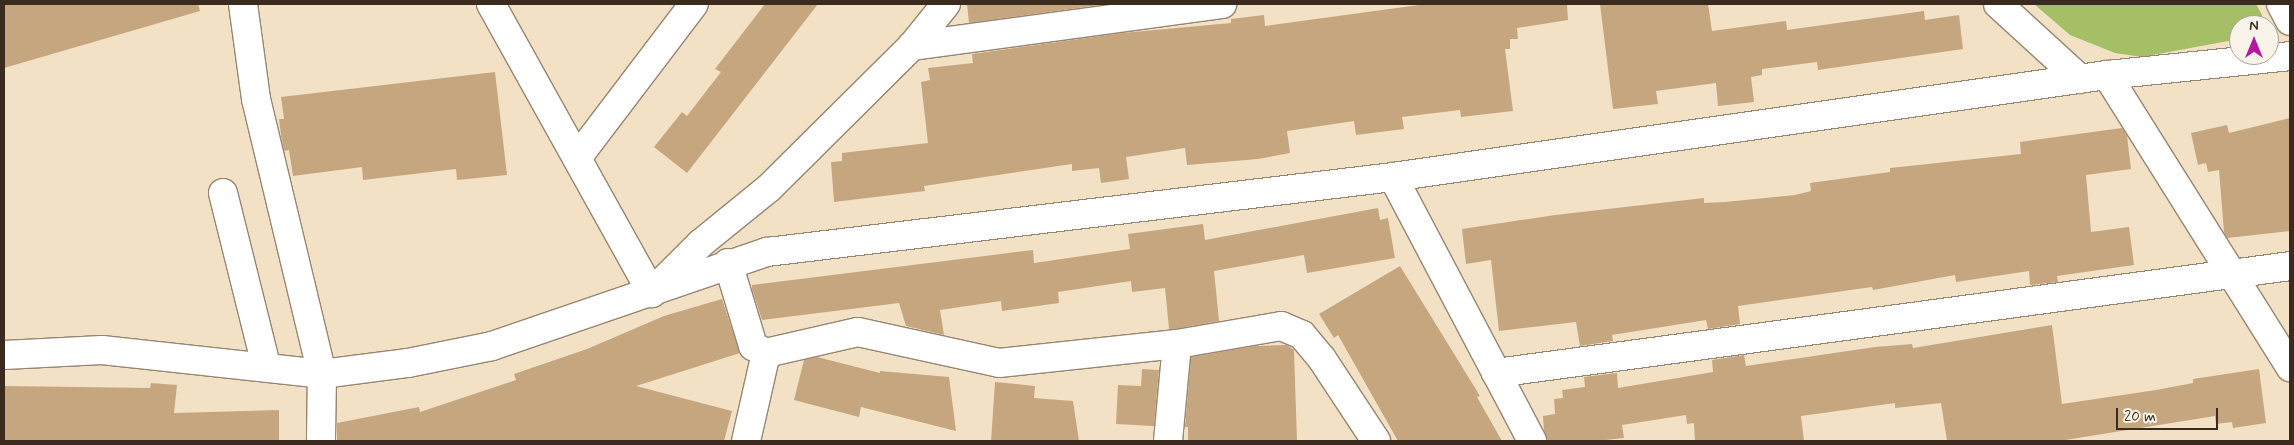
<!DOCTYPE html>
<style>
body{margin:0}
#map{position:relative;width:2294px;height:445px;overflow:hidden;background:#f3e1c6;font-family:Mynerve,sans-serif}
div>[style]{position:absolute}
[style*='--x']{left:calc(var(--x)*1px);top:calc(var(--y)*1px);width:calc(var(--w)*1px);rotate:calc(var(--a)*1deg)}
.green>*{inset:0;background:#a4bf65}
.building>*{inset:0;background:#c6a67f}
.roads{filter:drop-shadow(1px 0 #978672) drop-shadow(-1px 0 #978672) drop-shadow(0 1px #978672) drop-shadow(0 -1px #978672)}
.minor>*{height:28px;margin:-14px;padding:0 14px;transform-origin:14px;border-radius:14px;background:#fff}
span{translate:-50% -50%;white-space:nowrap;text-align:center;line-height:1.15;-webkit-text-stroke:4px #f7f3e8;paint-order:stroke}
.frame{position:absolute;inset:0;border:5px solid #3b2a1e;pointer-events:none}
.north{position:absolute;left:2229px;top:15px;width:50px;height:50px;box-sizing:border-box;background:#f7f3e8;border:1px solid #aca397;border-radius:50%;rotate:0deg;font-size:14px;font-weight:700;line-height:20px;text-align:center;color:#3b2a1e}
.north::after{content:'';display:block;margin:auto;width:18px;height:22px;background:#b5179e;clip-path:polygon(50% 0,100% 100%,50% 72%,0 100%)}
.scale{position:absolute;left:2116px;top:408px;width:102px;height:22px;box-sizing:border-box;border:2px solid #3b2a1e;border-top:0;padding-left:6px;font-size:15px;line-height:18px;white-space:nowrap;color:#3b2a1e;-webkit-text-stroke:4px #f7f3e8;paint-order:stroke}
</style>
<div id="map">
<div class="green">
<div style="clip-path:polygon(2034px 4px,2256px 4px,2262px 15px,2262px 25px,2239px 25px,2239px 39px,2142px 57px,2115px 53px,2070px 35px)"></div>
</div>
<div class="building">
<div style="clip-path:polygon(4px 4px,198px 4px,200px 11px,4px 68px)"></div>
<div style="clip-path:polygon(765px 4px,818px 4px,687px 173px,654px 147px,682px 112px,687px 116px,721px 72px,715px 69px)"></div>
<div style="clip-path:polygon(967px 4px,1107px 4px,969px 23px)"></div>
<div style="clip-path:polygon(1426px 4px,1567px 4px,1568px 20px,1517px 28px,1518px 39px,1510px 39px,1510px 49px,1505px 49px,1513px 111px,1461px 117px,1460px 110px,1402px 117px,1404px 129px,1356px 135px,1354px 121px,1287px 131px,1290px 153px,1258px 159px,1187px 165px,1185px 148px,1126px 157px,1129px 179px,1101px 183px,1099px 168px,1072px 171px,1072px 164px,924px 186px,925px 191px,834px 202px,831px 162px,842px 161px,842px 153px,928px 143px,921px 82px,930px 80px,928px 68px,973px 63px,972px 54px,1122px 33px,1231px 23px,1231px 19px,1264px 15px,1265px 26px)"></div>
<div style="clip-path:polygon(1600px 4px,1708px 4px,1712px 31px,1786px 21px,1787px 30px,1924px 11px,1925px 20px,1959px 15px,1963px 49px,1818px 70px,1817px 62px,1762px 69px,1762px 75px,1751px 77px,1754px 102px,1718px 106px,1716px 83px,1656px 91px,1658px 104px,1613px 109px)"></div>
<div style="clip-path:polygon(495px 72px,507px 175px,457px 180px,456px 169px,363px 180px,362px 167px,293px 176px,289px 150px,284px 151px,281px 135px,279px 119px,284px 119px,281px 97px)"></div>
<div style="clip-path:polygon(2290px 118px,2290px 231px,2227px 238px,2224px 232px,2219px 170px,2208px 172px,2206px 163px,2198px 165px,2191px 133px,2227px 125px,2229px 133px)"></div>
<div style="clip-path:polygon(2122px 128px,2127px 136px,2131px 169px,2086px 175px,2091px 232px,2129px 227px,2134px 265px,2057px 276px,2058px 282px,2030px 285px,2029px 271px,1956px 282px,1955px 275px,1873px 290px,1872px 287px,1738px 306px,1740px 324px,1708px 329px,1706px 320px,1612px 335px,1613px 341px,1580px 346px,1576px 322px,1499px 331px,1491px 260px,1466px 264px,1462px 229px,1555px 215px,1704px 198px,1704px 203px,1725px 202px,1795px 195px,1811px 191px,1810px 183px,1890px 172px,1890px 168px,2021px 154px,2020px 142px)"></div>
<div style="clip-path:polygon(1378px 208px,1380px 220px,1388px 218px,1395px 258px,1307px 273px,1304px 255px,1214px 271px,1219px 321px,1175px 329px,1169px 329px,1165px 288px,1132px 292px,1131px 281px,1058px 292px,1059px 303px,1002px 311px,1001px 301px,940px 310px,944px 335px,906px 326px,899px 303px,762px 320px,752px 289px,752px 285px,1033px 250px,1034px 263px,1130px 249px,1128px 234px,1203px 224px,1205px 240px)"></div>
<div style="clip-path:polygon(1400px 266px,1480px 396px,1477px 397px,1502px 441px,1398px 441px,1338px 335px,1334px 338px,1319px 314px)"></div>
<div style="clip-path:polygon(722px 299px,740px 353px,636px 386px,732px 411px,724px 441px,337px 441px,337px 423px,419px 407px,420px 412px,516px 380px,514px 374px,587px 349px,664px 316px)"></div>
<div style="clip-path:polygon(2052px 325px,2062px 404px,2156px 390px,2193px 383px,2193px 379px,2259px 369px,2266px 423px,2233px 428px,2232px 422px,2216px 424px,2215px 416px,2059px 441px,1947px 441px,1941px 403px,1895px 408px,1895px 403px,1801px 416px,1804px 441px,1695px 441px,1694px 423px,1687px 424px,1686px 415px,1622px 425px,1624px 438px,1596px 441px,1548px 441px,1544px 431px,1543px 416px,1555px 414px,1554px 399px,1563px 398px,1562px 390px,1585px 387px,1584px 377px,1617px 373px,1618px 388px,1713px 372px,1712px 360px,1744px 355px,1746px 366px,1875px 347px,1912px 344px,1913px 348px)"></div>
<div style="clip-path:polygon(1287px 345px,1294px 350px,1297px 441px,1188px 441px,1188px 427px,1185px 427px,1191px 357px,1255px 346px)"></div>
<div style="clip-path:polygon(817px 357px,880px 373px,880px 371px,949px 377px,956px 431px,861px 407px,859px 417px,794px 400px,804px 360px)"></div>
<div style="clip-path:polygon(1142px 369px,1159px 370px,1154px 426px,1116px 424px,1118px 385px,1141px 386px)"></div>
<div style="clip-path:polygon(995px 382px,1035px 386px,1034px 398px,1073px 401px,1079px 441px,991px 441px)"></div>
<div style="clip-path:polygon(151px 383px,177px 385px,174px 413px,279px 410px,279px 441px,4px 441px,4px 386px,150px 388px)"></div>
</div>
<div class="roads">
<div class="minor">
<div style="--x:243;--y:4;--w:96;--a:82.2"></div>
<div style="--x:256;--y:99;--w:283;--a:76.5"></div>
<div style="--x:322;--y:374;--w:67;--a:90.9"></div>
<div style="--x:491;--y:4;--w:331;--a:60.9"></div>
<div style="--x:1998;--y:4;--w:111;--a:42.4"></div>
<div style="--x:2281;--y:4;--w:19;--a:62"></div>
<div style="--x:912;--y:46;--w:313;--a:-7.7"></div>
<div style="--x:2107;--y:75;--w:345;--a:57.9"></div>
<div style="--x:577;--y:158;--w:193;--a:-52.8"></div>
<div style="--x:1393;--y:177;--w:298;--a:62.2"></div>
<div style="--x:223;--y:193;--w:178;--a:76"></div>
<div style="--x:728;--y:263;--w:87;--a:73.2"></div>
<div style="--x:753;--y:346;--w:15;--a:28"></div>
<div style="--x:766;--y:353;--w:94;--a:-12.9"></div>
<div style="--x:858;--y:332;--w:144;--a:12.4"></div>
<div style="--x:999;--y:363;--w:179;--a:-6.1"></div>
<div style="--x:1177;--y:344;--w:106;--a:-9.8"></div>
<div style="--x:1281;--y:326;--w:23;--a:23"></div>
<div style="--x:1302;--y:335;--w:31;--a:50"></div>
<div style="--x:1322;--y:359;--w:98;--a:56.6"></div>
<div style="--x:658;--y:286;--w:59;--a:-45"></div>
<div style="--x:700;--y:244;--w:89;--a:-39.1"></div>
<div style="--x:769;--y:188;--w:202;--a:-44.8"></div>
<div style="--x:912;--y:46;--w:54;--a:-51"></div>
<div style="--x:4;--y:355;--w:98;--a:-2.9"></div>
<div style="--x:102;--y:350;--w:221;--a:6.2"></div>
<div style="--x:322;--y:374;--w:87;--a:-7.3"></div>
<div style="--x:408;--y:363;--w:86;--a:-11.4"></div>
<div style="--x:492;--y:346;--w:291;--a:-18.9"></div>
<div style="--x:767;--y:252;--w:630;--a:-6.83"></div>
<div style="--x:1393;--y:177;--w:721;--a:-8.13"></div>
<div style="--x:2107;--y:75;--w:184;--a:-5.9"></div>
<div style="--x:1496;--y:373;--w:801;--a:-7.67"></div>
<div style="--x:746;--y:441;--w:90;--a:-77.2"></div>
<div style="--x:1168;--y:441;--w:97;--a:-84.7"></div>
</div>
</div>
<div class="frame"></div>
<div class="north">N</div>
<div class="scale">20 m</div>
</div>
